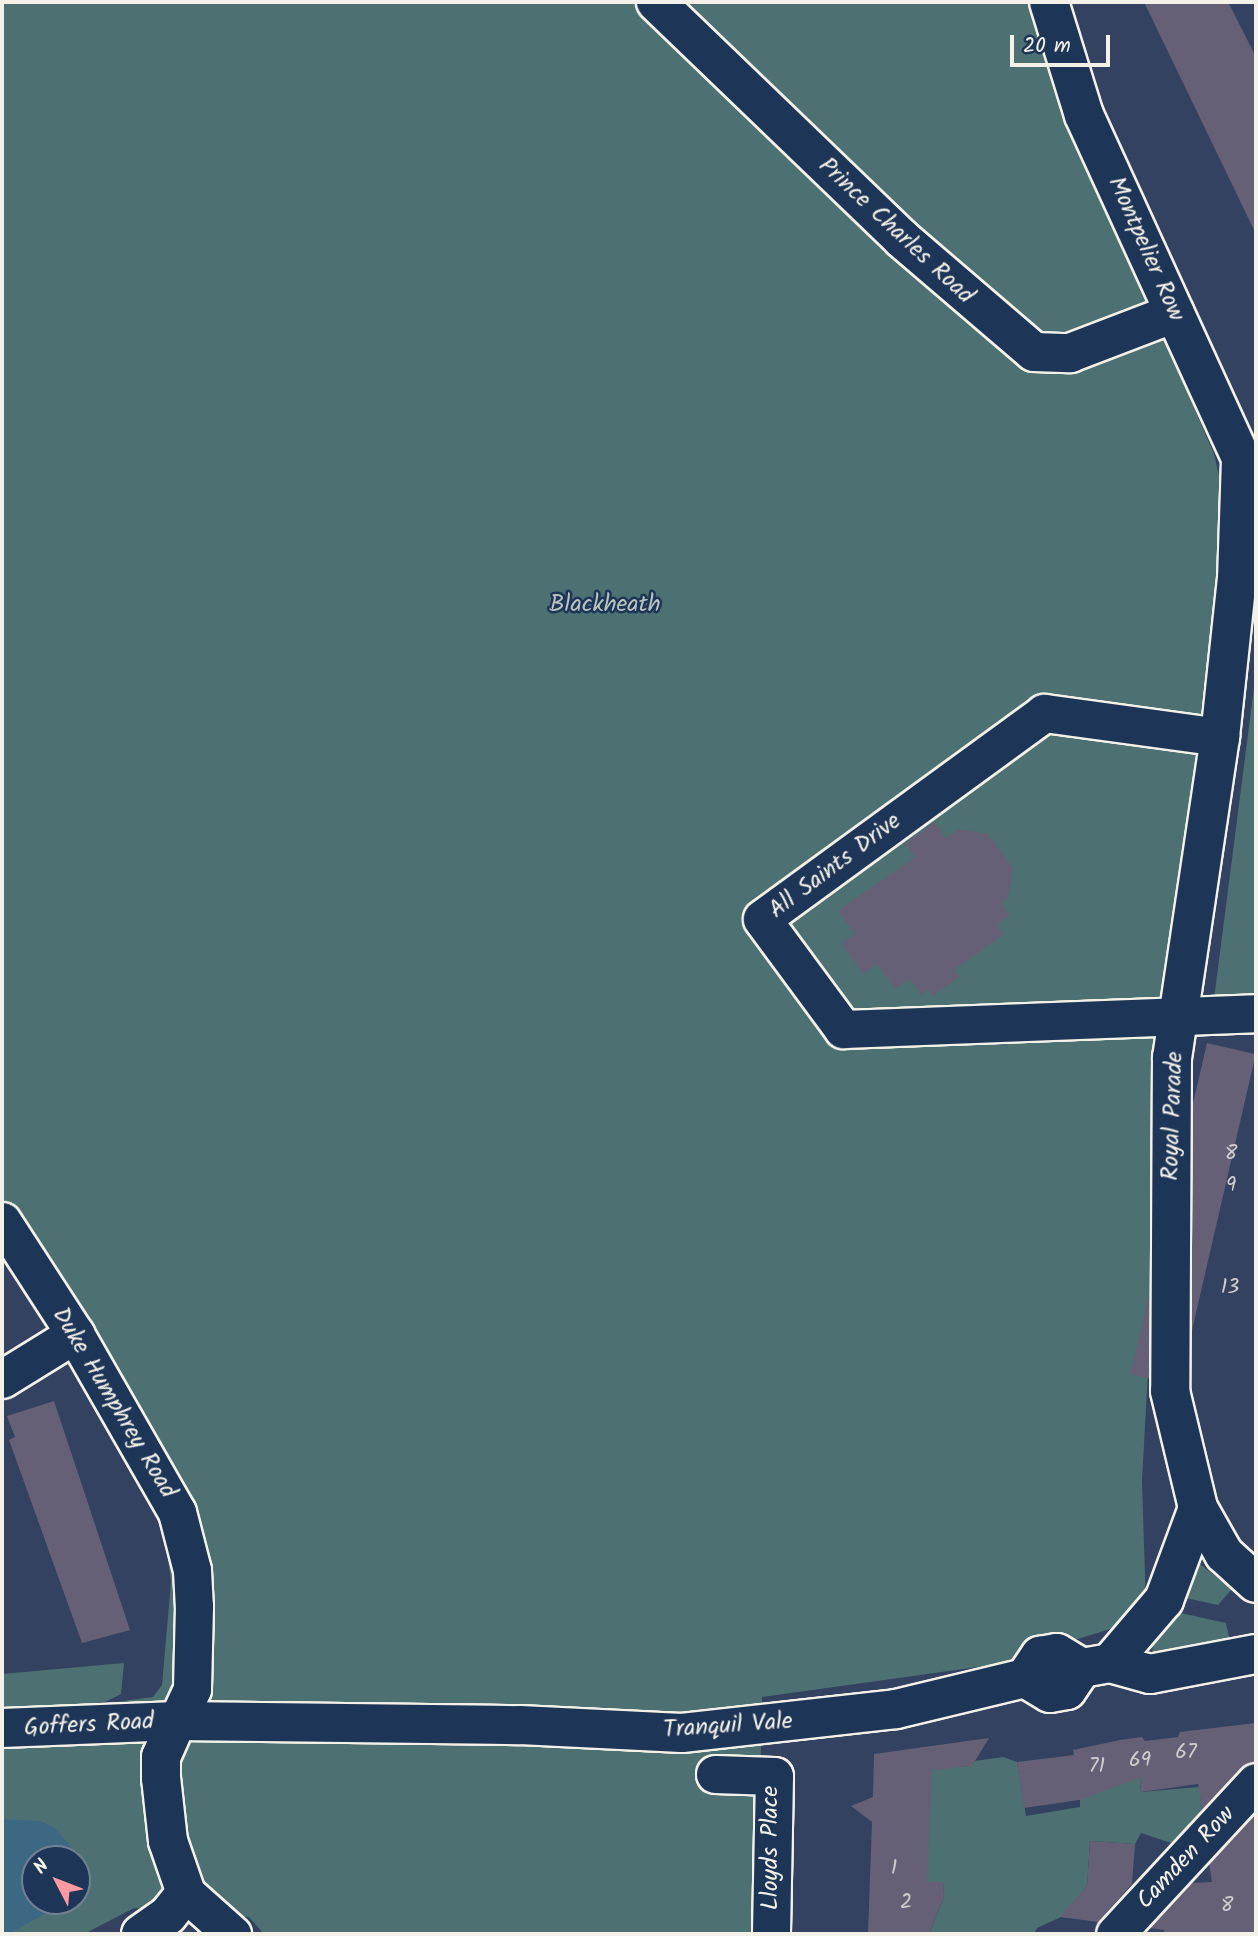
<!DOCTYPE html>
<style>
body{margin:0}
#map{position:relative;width:1258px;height:1936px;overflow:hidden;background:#334260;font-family:Kalam,sans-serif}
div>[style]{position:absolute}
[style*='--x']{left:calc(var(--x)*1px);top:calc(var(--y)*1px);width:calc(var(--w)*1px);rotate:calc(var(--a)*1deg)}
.green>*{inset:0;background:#4d7172}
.water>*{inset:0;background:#3d6884}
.building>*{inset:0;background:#666076;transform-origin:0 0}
.roads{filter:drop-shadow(2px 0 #f4f1e8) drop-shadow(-2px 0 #f4f1e8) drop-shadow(0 2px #f4f1e8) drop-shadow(0 -2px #f4f1e8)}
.minor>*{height:37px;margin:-18.5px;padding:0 18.5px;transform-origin:18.5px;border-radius:18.5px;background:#1d3557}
.tertiary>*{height:38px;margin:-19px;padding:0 19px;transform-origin:19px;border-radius:19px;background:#1d3557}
.secondary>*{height:38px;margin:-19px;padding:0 19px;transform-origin:19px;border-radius:19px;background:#1d3557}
span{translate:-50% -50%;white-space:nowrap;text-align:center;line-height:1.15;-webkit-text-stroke:5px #1d3557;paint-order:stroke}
.number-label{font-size:21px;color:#d0cdcc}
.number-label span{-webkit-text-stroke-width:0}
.street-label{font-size:24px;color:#f4f1e8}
.park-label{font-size:24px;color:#bac4bf}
.frame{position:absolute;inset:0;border:4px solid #f4f1e8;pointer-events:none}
.north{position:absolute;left:21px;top:1845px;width:70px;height:70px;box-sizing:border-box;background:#1d3557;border:2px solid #738091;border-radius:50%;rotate:312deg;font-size:19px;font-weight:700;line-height:28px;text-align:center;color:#f4f1e8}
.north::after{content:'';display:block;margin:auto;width:24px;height:32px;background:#ff9aa2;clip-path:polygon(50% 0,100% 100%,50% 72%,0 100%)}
.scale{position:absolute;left:1010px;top:35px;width:100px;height:32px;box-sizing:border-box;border:4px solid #f4f1e8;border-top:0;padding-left:9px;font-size:21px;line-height:24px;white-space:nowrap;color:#f4f1e8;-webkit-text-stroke:5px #1d3557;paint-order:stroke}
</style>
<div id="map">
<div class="green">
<div style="clip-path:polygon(evenodd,2px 2px,1031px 2px,1054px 83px,1214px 454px,1222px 489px,1216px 582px,1169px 988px,1142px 1481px,1146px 1607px,1130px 1623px,992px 1665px,762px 1697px,757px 1934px,264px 1934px,249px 1917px,134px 1908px,84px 1934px,2px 1934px,2px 1674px,124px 1663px,121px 1694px,101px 1704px,153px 1697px,162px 1685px,171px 1582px,162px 1518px,2px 1238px,2px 2px,35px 1859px,77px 1859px,77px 1901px,35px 1901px,35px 1859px)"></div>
<div style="clip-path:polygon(1256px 672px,1256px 996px,1214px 999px)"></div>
<div style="clip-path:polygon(1200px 1564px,1232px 1589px,1218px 1605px,1181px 1597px)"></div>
<div style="clip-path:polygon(1176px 1612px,1226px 1623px,1230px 1642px,1153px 1655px,1152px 1644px)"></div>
<div style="clip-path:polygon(1003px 1757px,1017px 1762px,1026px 1816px,1080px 1807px,1080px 1788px,1140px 1778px,1141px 1792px,1199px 1787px,1204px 1826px,1177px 1845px,1141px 1833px,1135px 1844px,1090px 1841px,1087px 1886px,1061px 1917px,1037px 1928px,1034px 1934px,917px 1934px,930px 1932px,944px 1897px,943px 1882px,911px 1882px,931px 1769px,971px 1766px,975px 1761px)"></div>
</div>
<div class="water">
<div style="clip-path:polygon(2px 1819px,41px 1821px,55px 1828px,71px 1847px,72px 1858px,35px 1859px,35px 1901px,58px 1901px,50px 1911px,9px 1934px,2px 1934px)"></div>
</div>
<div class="building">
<div style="clip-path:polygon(1144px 2px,1228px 2px,1256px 57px,1256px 234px)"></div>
<div style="clip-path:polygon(935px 822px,946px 838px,959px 829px,988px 834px,1013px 868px,1008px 898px,1001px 903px,1010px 915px,997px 925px,1004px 934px,954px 970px,959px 977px,933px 996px,928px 989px,921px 995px,910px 979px,895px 989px,877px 964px,863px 974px,841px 943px,855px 934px,838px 911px,915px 857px,905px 843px)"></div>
<div style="left:1207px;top:1043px;width:50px;height:340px;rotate:13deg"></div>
<div style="clip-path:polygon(54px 1401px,130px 1630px,82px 1643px,9px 1440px,15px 1437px,7px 1416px)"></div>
<div style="clip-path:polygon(1256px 1723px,1256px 1762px,1241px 1768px,1202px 1810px,1198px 1784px,1141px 1792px,1140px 1778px,1079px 1800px,1024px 1808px,1017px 1762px,1074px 1755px,1073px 1750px,1120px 1740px,1142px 1737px,1145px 1741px,1178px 1737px,1180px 1732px)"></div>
<div style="clip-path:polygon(989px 1738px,972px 1766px,932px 1770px,927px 1882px,943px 1882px,944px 1897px,930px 1932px,868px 1934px,872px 1822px,851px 1806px,873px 1797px,874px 1754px)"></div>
<div style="clip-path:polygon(1256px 1813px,1256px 1934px,1162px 1934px,1165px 1930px,1149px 1928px,1191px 1883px,1212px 1882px,1209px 1863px)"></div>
<div style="clip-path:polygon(1090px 1841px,1135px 1844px,1132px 1884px,1098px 1922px,1060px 1917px,1087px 1886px)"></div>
</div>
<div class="roads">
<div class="minor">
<div style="--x:1220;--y:737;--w:178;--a:-172.2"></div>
<div style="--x:1044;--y:713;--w:349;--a:143.9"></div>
<div style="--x:762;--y:919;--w:137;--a:53.6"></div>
<div style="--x:843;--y:1029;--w:413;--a:-2.2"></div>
<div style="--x:2;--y:1221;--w:135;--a:57.1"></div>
<div style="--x:75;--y:1334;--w:205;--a:60.2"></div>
<div style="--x:177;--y:1512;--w:60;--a:75.5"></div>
<div style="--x:192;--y:1570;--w:36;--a:87"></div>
<div style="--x:194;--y:1606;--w:83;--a:91.4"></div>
<div style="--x:192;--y:1689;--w:35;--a:115"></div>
<div style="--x:2;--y:1379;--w:86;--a:-31.7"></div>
<div style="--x:715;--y:1774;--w:59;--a:1.9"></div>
<div style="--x:774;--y:1776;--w:158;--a:91.1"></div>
<div style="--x:186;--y:1893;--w:62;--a:41.7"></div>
<div style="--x:1115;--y:1934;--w:207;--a:-47.2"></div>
</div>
<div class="tertiary">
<div style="--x:656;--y:2;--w:340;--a:43.9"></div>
<div style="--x:901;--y:238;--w:175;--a:40.6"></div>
<div style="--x:1034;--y:352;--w:36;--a:2"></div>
<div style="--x:1070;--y:353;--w:112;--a:-20.9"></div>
<div style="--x:1110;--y:1663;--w:83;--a:-49.4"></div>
<div style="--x:1164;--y:1600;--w:98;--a:-69.7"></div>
<div style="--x:1025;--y:1678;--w:29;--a:31"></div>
<div style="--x:1050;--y:1693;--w:17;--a:-10"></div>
<div style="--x:1067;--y:1690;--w:27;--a:-56"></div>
<div style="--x:1082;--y:1668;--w:28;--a:-10"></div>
<div style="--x:1110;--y:1663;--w:41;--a:15.4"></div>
<div style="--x:1150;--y:1674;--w:108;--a:-10.7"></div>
<div style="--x:1025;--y:1678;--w:27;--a:-56"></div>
<div style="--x:1040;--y:1656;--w:17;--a:-10"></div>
<div style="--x:1057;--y:1653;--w:29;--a:31"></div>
<div style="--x:2;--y:1728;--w:175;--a:-2.3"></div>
<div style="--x:177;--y:1721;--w:343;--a:0.7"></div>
<div style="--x:520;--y:1725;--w:162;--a:2.8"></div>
<div style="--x:682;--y:1733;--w:215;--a:-6.4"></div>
<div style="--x:896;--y:1709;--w:133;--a:-13.5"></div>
<div style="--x:141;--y:1934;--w:33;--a:-35"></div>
<div style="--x:168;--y:1915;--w:28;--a:-51"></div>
<div style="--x:186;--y:1893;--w:55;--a:-109.1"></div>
<div style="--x:168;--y:1841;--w:63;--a:-96.3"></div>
<div style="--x:161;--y:1778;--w:21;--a:-90"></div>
<div style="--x:161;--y:1757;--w:39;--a:-66"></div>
</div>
<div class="secondary">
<div style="--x:1049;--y:2;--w:118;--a:72.8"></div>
<div style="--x:1084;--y:115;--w:404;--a:65.4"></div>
<div style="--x:1241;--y:460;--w:118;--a:91.9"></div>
<div style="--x:1237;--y:578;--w:160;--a:96.1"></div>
<div style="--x:1220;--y:737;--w:324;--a:98.5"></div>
<div style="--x:1172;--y:1057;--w:334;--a:90.3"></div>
<div style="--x:1170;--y:1391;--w:120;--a:76.5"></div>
<div style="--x:1198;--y:1508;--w:53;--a:60.5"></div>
<div style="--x:1224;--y:1554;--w:43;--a:42.2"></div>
</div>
</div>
<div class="number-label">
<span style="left:1231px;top:1154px">8</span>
<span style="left:1231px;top:1186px">9</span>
<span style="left:1230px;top:1288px">13</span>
<span style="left:1186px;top:1753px">67</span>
<span style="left:1140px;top:1761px">69</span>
<span style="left:1097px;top:1767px">71</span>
<span style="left:894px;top:1869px">1</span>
<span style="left:906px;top:1903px">2</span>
<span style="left:1227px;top:1906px">8</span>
</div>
<div class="street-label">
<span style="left:896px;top:231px;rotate:43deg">Prince Charles Road</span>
<span style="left:1146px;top:249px;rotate:66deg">Montpelier Row</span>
<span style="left:835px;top:866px;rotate:-37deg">All Saints Drive</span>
<span style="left:1173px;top:1116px;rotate:-88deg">Royal Parade</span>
<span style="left:114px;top:1403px;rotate:59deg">Duke Humphrey Road</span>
<span style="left:89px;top:1725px;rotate:-3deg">Goffers Road</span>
<span style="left:728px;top:1726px;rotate:-4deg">Tranquil Vale</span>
<span style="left:771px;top:1848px;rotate:-90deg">Lloyds Place</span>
<span style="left:1186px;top:1858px;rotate:-47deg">Camden Row</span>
</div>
<div class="park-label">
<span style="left:605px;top:605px">Blackheath</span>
</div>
<div class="frame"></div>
<div class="north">N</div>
<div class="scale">20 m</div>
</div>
